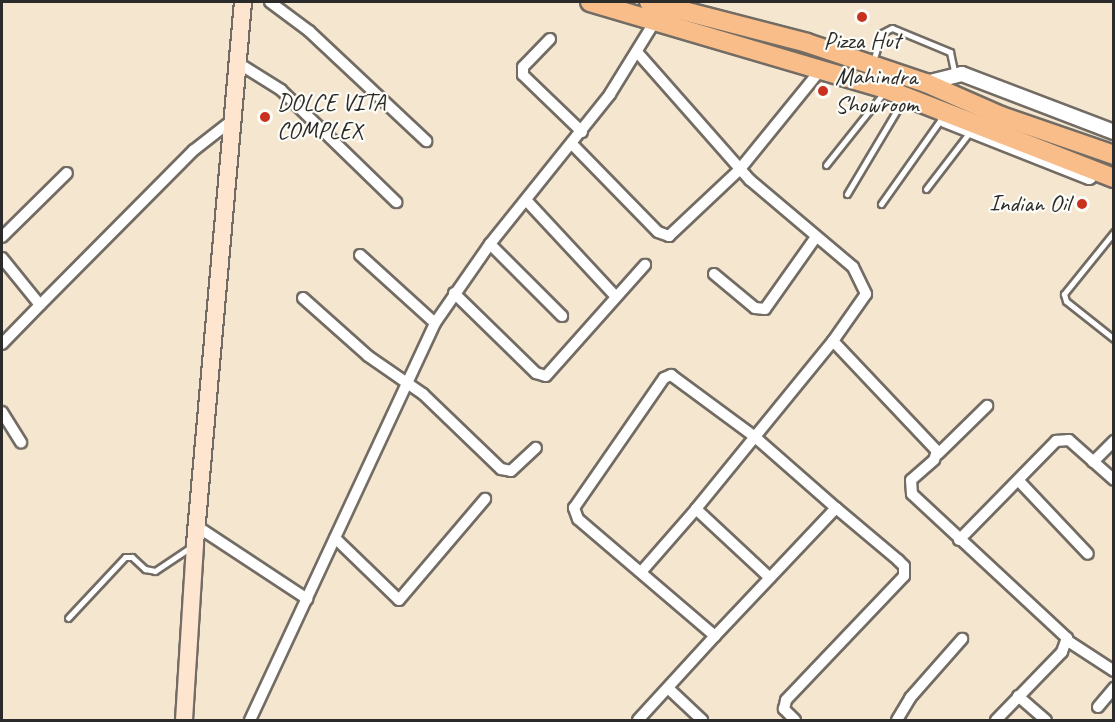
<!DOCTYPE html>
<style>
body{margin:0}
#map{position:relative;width:1115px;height:722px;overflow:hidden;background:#f5e6cf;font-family:Caveat,sans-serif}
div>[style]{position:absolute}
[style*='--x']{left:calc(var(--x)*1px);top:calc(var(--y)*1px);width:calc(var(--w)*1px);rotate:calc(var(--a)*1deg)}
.roads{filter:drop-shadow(2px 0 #726c64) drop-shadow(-2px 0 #726c64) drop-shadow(0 2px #726c64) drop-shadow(0 -2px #726c64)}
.service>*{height:5px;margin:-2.5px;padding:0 2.5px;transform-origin:2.5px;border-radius:2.5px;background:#fff}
.minor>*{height:10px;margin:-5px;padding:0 5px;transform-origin:5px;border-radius:5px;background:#fff}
.tertiary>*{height:14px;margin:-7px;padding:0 7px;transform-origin:7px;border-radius:7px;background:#fff}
.secondary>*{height:16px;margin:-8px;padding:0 8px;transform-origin:8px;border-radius:8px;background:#fde5d0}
.trunk>*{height:18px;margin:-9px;padding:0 9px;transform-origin:9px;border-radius:9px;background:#f9bd89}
.dots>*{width:16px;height:16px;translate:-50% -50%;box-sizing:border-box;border:3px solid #fdfcf7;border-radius:50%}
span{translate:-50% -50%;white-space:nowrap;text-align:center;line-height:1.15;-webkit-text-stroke:4.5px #fdfcf7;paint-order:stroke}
.poi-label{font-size:24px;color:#2b2b2b}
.left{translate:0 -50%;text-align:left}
.right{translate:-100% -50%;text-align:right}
.frame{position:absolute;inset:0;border:3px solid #2b2b2b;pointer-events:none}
</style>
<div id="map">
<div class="roads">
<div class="service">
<div style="--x:873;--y:61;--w:29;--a:-72"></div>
<div style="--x:882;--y:33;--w:11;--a:-27"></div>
<div style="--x:892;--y:28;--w:63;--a:22.5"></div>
<div style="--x:950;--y:52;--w:24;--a:78"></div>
<div style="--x:826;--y:165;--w:95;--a:-51.4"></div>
<div style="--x:926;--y:189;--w:71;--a:-52.5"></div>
<div style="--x:847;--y:194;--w:109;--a:-59.2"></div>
<div style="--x:881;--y:204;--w:105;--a:-54.7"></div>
<div style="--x:1114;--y:232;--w:80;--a:128.9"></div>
<div style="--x:1064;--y:294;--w:7;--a:74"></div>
<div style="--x:1066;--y:301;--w:61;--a:38.4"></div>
<div style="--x:68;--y:618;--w:83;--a:-46.9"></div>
<div style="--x:125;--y:557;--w:7;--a:0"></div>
<div style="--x:132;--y:557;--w:18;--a:43"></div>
<div style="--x:145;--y:569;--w:10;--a:11"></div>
<div style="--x:155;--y:571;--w:43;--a:-33.7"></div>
</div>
<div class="minor">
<div style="--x:270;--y:2;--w:49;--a:36.6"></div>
<div style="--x:309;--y:31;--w:161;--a:43.2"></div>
<div style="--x:550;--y:39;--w:39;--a:134"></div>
<div style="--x:523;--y:67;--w:8;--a:90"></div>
<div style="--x:523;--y:75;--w:82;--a:44"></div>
<div style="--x:637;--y:52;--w:171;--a:48.6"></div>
<div style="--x:750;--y:180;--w:135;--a:40.2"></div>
<div style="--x:853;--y:267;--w:30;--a:64"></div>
<div style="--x:866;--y:294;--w:57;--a:125.1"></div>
<div style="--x:833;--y:341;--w:217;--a:129.2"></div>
<div style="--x:238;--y:63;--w:51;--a:32.1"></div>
<div style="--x:281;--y:90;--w:161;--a:44.2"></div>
<div style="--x:572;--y:144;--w:123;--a:45.7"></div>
<div style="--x:658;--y:232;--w:12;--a:20"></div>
<div style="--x:669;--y:236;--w:98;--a:-43.3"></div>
<div style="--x:740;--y:169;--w:130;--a:-50.9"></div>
<div style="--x:526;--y:200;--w:132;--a:47.1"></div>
<div style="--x:2;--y:237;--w:91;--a:-44.6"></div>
<div style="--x:490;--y:244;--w:102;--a:45"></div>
<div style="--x:360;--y:255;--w:101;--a:42.2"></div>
<div style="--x:2;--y:258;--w:60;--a:51"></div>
<div style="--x:40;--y:305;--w:218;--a:-45.2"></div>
<div style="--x:194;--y:150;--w:46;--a:-37.9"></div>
<div style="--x:714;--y:274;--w:53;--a:39.7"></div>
<div style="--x:755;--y:308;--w:10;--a:6"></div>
<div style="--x:765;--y:309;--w:88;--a:-54.7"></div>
<div style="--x:454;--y:293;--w:115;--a:44.3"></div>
<div style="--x:536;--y:373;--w:10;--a:17"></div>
<div style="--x:546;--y:376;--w:149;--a:-48.3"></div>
<div style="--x:303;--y:298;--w:87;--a:41.7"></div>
<div style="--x:368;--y:356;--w:67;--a:34.6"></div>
<div style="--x:423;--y:394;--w:108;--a:43.9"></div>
<div style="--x:501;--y:469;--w:10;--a:11"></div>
<div style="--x:511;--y:471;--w:34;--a:-43"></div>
<div style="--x:833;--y:341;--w:151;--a:46.6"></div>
<div style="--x:937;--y:451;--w:9;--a:108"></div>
<div style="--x:934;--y:460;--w:30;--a:139"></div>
<div style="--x:911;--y:480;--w:14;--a:86"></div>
<div style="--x:912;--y:494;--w:212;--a:42.9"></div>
<div style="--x:1067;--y:638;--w:15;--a:110"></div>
<div style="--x:1062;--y:652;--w:95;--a:134.1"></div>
<div style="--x:2;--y:344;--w:54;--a:-45.7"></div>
<div style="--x:2;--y:412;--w:36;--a:58"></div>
<div style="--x:938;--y:454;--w:69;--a:-44.4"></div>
<div style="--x:1093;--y:462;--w:30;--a:-45"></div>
<div style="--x:1019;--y:481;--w:100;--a:46.6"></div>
<div style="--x:198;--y:527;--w:131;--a:33.4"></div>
<div style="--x:335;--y:538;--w:89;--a:44.1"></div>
<div style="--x:399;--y:600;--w:133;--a:-49.6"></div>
<div style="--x:959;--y:540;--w:139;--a:-45.6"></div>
<div style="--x:1056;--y:441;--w:13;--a:-4"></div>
<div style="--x:1069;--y:440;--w:60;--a:41.6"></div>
<div style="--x:642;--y:571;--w:82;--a:-48.9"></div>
<div style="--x:696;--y:509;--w:101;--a:43"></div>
<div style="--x:1068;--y:641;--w:55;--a:33.1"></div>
<div style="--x:668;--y:688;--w:47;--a:43.3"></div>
<div style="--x:1018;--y:696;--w:37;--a:41"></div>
<div style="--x:1098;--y:707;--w:25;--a:-50"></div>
<div style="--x:250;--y:720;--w:438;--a:-65"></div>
<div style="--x:435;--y:323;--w:96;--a:-55.2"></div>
<div style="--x:490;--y:244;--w:192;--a:-51.3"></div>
<div style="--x:610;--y:94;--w:86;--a:-58.3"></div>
<div style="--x:638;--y:720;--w:114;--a:-47.5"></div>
<div style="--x:795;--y:720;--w:16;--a:-135"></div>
<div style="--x:784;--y:709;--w:9;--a:-77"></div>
<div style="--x:786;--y:700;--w:171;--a:-46.4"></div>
<div style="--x:904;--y:576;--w:10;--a:-90"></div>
<div style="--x:904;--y:566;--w:8;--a:-135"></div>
<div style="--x:898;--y:560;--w:81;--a:-140"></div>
<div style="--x:836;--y:508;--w:176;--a:133.4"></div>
<div style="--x:715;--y:636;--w:180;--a:-139.5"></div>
<div style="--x:578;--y:519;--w:12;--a:-110"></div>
<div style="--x:574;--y:508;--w:158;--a:-55.3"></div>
<div style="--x:664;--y:378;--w:8;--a:-23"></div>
<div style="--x:671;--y:375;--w:104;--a:36.4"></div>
<div style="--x:755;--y:437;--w:108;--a:41.2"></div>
<div style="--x:897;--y:720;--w:26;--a:-59"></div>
<div style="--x:910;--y:698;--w:79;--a:-48.6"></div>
</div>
<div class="tertiary">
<div style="--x:926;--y:83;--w:37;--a:-14"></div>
<div style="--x:962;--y:74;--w:163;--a:20.9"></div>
<div style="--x:945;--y:120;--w:155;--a:21.6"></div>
</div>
<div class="secondary">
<div style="--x:184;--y:720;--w:176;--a:-86.4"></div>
<div style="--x:195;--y:544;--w:544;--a:-84.94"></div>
</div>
<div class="trunk">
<div style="--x:590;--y:2;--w:305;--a:16.4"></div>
<div style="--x:883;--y:88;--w:248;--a:21.3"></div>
<div style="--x:649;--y:2;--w:163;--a:14.5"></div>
<div style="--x:807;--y:43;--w:126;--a:18.6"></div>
<div style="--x:926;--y:83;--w:82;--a:23.7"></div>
<div style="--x:1001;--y:116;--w:120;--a:19"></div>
</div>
</div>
<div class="dots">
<div style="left:862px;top:17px;background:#c8321e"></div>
<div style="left:823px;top:91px;background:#c8321e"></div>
<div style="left:265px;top:117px;background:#c8321e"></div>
<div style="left:1082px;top:204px;background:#c8321e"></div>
</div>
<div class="poi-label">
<span style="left:862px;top:41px">Pizza Hut</span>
<span class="left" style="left:835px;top:91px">Mahindra<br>Showroom</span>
<span class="left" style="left:277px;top:117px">DOLCE VITA<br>COMPLEX</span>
<span class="right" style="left:1070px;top:204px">Indian Oil</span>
</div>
<div class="frame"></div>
</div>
